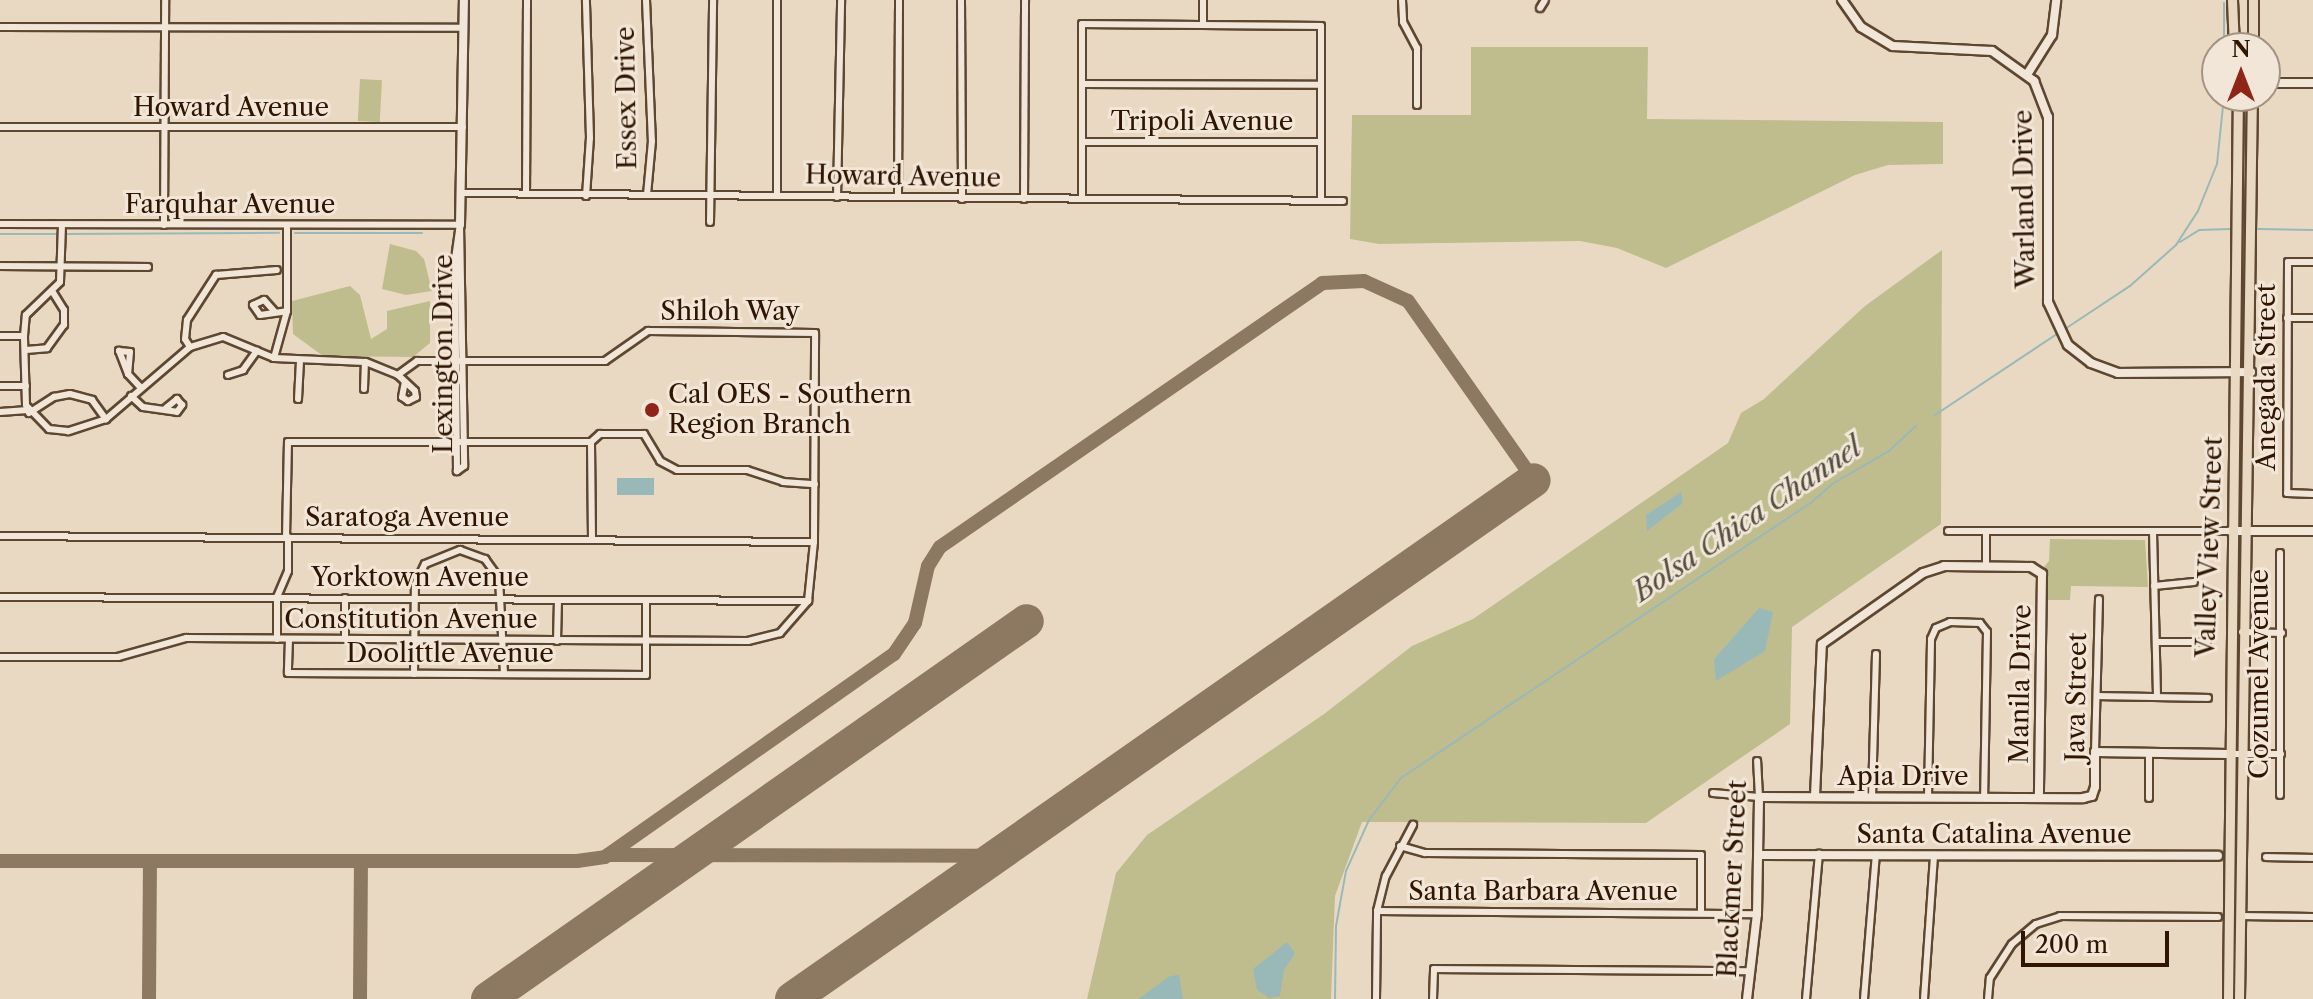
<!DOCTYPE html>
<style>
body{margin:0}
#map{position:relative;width:2313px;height:999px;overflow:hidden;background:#ead9c2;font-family:"Libre Caslon Text",serif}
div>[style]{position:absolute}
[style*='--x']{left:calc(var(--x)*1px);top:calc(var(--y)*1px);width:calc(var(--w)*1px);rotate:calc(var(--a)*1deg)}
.green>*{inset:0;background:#bfbd8e;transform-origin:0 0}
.water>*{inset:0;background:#99b9b9;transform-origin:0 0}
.stream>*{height:2px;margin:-1px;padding:0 1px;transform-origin:1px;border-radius:1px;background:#99b9b9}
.taxiway>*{height:14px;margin:-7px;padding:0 7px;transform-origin:7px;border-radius:7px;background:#8d7862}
.runway>*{height:34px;margin:-17px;padding:0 17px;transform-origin:17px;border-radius:17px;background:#8d7862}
.roads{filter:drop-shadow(2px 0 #5e4731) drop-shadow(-2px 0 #5e4731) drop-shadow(0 2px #5e4731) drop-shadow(0 -2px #5e4731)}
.street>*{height:6px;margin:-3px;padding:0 3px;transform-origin:3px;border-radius:3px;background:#f1e6d7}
.secondary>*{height:8px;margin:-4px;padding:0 4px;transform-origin:4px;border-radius:4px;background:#f1e6d7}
.primary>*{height:9px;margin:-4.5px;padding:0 4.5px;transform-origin:4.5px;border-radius:4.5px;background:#ead9c2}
.dots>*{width:22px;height:22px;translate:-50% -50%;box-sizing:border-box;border:4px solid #f1e6d7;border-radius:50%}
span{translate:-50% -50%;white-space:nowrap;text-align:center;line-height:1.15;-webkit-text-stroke:6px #f1e6d7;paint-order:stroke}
.street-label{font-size:26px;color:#301601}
.poi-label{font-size:26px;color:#301601}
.left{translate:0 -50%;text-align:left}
.water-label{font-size:28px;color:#554f41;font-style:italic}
.north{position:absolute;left:2201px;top:32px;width:80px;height:80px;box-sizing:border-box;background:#f1e6d7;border:2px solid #a49381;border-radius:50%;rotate:0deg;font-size:22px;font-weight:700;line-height:32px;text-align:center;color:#301601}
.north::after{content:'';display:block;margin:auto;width:28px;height:36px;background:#8f2418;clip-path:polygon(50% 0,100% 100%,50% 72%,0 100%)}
.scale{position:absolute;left:2021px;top:931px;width:148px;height:36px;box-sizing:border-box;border:4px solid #301601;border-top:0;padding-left:10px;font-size:24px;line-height:28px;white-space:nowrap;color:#301601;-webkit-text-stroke:6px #f1e6d7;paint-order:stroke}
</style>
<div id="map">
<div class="green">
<div style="clip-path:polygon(1471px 47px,1648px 47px,1647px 119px,1943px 122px,1943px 164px,1888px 165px,1855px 175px,1666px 268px,1617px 248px,1580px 241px,1379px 244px,1350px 239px,1352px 115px,1471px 115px)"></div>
<div style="left:360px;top:79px;width:22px;height:42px;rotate:3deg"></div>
<div style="clip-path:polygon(390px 244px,416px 251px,424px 259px,432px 291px,406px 295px,382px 289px)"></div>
<div style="clip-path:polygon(1942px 250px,1941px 524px,1792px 627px,1790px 724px,1646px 823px,1362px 822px,1335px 896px,1331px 999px,1087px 999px,1116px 873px,1147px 835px,1324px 714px,1412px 646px,1473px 619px,1728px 443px,1741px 413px,1764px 399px,1865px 306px)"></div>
<div style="clip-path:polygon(350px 286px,360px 295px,371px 339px,387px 329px,387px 311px,430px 301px,430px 343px,413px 357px,323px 356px,293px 334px,292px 301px)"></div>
<div style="clip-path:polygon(2050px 539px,2145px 540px,2148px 587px,2071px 586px,2070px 600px,2048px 600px,2044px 567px,2049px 561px)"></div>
</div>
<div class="water">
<div style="left:617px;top:478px;width:37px;height:17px"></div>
<div style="clip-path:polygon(1681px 492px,1683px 503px,1647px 531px,1646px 515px)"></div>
<div style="clip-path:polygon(1759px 608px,1773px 612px,1765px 651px,1716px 681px,1714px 659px)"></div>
<div style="clip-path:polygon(1287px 942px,1295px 953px,1284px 970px,1280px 996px,1270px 998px,1257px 990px,1253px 969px)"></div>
<div style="clip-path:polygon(1179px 975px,1183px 999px,1138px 999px,1170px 976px)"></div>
</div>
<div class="stream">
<div style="--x:2224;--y:48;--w:45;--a:-90"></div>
<div style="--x:2258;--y:229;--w:55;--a:1"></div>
<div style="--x:295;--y:233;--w:127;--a:0"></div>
<div style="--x:0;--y:234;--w:58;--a:0"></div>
<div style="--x:64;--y:234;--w:215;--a:-0.3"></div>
<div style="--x:2180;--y:242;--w:22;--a:-32"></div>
<div style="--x:2199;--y:230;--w:32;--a:-2"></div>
<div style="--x:2065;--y:329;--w:78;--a:-33.5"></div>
<div style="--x:2130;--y:286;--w:62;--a:-41.7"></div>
<div style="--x:2176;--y:245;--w:40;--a:-57.1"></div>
<div style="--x:2198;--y:211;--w:51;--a:-68"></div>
<div style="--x:2217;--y:164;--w:68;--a:-84.1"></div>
<div style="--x:1935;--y:415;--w:150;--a:-33.6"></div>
<div style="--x:1335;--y:999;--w:73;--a:-89.2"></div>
<div style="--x:1336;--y:926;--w:56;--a:-79.7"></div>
<div style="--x:1346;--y:871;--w:56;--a:-65.7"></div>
<div style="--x:1369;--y:820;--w:53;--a:-52.7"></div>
<div style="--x:1401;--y:778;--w:494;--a:-33.9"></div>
<div style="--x:1811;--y:503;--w:28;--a:-42"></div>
<div style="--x:1832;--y:484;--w:66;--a:-30.1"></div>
<div style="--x:1889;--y:451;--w:37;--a:-43"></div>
</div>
<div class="taxiway">
<div style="--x:608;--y:855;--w:388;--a:0.1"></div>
<div style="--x:0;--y:861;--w:577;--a:0"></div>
<div style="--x:577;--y:861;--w:28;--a:-8"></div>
<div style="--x:605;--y:857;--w:353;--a:-35.1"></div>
<div style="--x:894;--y:654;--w:37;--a:-56"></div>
<div style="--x:915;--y:623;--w:58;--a:-77.2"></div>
<div style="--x:928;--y:566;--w:22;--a:-58"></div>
<div style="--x:940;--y:547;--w:464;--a:-34.6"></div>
<div style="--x:1322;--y:283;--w:42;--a:-2.7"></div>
<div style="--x:1364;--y:281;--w:48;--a:24.4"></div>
<div style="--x:1408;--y:301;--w:219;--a:54.9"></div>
<div style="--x:149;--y:999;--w:138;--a:-89.6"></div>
<div style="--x:360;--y:999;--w:138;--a:-89.6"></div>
</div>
<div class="runway">
<div style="--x:488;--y:999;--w:658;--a:-35.04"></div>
<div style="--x:792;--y:999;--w:905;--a:-34.97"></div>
</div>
<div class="roads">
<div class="street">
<div style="--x:646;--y:0;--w:141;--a:87.6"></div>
<div style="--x:652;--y:141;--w:54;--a:95.3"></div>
<div style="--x:777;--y:0;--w:195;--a:90"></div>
<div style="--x:961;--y:0;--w:199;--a:89.7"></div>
<div style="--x:1402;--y:0;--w:22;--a:87"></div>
<div style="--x:1403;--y:22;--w:30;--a:62"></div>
<div style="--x:1417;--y:48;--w:57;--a:90"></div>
<div style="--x:1540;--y:8;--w:9;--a:-58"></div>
<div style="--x:1203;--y:25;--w:25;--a:-90"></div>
<div style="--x:0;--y:27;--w:464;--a:0.1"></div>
<div style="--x:1083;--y:84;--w:238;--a:0.2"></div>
<div style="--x:0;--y:127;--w:463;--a:0"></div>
<div style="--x:1083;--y:142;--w:238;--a:0"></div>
<div style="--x:463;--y:193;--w:880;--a:0.52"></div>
<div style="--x:526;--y:194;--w:194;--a:-89.7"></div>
<div style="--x:586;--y:196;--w:58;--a:-86.1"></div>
<div style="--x:590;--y:138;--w:138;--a:-91.7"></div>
<div style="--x:898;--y:196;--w:196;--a:-89.7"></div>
<div style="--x:837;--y:197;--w:197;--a:-88.8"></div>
<div style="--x:1082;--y:197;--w:173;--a:-90"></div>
<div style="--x:1082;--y:24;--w:239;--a:0.5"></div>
<div style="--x:1321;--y:26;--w:174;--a:90"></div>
<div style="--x:1024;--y:199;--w:199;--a:-89.7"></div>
<div style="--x:710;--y:222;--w:222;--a:-89.2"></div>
<div style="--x:0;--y:224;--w:460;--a:0.1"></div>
<div style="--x:164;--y:225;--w:225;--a:-89.7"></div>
<div style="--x:460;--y:225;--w:241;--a:89"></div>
<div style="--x:464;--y:466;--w:9;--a:144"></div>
<div style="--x:457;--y:471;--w:212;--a:-90.5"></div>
<div style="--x:455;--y:259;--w:34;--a:-82"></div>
<div style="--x:2313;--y:262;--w:25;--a:180"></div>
<div style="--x:2288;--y:262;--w:231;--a:90.2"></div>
<div style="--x:2287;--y:493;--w:26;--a:2"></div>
<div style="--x:0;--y:266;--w:148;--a:0.4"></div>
<div style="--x:274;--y:311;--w:15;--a:-132"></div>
<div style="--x:264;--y:300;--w:12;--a:156"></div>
<div style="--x:253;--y:305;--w:12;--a:55"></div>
<div style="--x:260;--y:315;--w:27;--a:-8"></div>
<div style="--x:2287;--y:318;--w:26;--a:0"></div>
<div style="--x:0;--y:336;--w:24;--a:0"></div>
<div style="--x:190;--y:347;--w:9;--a:-122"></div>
<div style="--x:185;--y:339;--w:19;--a:-84"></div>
<div style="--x:187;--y:320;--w:54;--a:-57.2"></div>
<div style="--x:216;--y:275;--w:61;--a:-4.7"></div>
<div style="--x:26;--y:350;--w:21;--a:-5"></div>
<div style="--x:47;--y:348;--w:29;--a:-54"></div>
<div style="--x:64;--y:325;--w:15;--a:-90"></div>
<div style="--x:64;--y:310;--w:22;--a:-122"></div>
<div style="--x:274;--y:358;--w:49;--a:-74.5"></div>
<div style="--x:287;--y:311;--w:86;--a:-90"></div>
<div style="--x:128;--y:374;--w:25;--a:-111"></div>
<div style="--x:119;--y:351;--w:11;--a:5"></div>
<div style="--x:130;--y:352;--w:22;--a:95"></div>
<div style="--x:128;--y:374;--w:18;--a:47"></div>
<div style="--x:228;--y:375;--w:16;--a:-18"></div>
<div style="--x:243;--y:370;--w:24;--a:-54"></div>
<div style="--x:398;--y:375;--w:23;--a:43"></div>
<div style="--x:415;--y:391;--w:6;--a:81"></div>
<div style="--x:416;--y:397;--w:9;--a:153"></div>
<div style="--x:408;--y:401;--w:7;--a:-146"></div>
<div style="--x:402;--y:397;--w:15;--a:-79"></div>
<div style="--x:0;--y:386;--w:26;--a:0"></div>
<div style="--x:364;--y:389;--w:27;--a:-88"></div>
<div style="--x:131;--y:396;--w:16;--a:43"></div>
<div style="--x:143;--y:407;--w:34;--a:8"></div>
<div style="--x:177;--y:412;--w:9;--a:-54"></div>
<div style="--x:182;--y:405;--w:8;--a:-130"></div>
<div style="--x:177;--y:399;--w:14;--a:141"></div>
<div style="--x:298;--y:399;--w:37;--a:-87"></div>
<div style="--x:0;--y:412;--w:28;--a:-4"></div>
<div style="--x:29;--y:413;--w:30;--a:-33"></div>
<div style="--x:54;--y:397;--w:16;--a:-11"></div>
<div style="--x:70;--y:394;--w:23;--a:15"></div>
<div style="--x:92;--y:400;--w:24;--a:54"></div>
<div style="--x:1948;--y:531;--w:283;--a:0"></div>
<div style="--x:1986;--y:531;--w:35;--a:90"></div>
<div style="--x:2153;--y:532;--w:165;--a:88.6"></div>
<div style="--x:0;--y:536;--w:814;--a:0.42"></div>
<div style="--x:286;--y:537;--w:95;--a:-88.8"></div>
<div style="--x:288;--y:442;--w:303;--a:0"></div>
<div style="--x:592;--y:539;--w:97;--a:-90.6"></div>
<div style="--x:591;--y:442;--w:12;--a:-42"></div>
<div style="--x:600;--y:434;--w:44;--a:0"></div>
<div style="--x:644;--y:434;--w:31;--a:59"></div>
<div style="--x:660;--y:461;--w:19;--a:28"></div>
<div style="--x:677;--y:470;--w:70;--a:0"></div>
<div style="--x:747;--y:470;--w:38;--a:18"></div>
<div style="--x:783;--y:482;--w:32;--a:4"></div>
<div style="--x:2154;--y:586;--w:40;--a:-5.7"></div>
<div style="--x:0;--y:597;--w:808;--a:0.28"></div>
<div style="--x:808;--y:601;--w:59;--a:-84.2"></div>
<div style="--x:814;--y:542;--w:209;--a:-89.7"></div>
<div style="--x:815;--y:333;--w:167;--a:-179.3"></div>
<div style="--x:648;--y:331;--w:52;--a:145.1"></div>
<div style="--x:605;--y:361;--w:188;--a:180"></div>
<div style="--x:417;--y:361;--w:24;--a:144"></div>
<div style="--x:398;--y:375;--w:35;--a:-158"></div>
<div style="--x:365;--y:362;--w:91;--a:-177.5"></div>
<div style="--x:274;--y:358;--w:55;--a:-157.6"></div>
<div style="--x:223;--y:337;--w:34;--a:163"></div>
<div style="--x:190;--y:347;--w:111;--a:139.4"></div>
<div style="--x:106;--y:419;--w:40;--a:162"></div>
<div style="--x:68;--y:431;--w:19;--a:-174"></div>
<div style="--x:49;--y:429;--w:33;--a:-134"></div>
<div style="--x:26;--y:405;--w:69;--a:-91.7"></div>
<div style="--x:24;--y:336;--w:21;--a:-85"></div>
<div style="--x:26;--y:315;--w:47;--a:-44.1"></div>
<div style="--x:60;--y:282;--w:57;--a:-88"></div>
<div style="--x:345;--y:598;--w:41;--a:90"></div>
<div style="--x:2242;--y:632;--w:40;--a:1.4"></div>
<div style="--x:277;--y:639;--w:42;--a:-90"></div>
<div style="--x:277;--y:597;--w:28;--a:-67"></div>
<div style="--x:288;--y:571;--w:34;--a:-90"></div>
<div style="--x:289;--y:639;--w:34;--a:92"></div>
<div style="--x:288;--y:673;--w:358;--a:0.3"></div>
<div style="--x:646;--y:675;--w:75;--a:-90"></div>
<div style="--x:557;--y:641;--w:41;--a:-88.6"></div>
<div style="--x:2158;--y:642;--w:49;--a:0"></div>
<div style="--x:0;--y:657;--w:118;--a:0"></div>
<div style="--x:118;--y:657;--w:71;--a:-15.6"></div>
<div style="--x:186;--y:638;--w:562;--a:0.31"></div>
<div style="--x:748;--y:641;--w:33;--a:-14"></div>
<div style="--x:780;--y:633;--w:43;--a:-48.8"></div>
<div style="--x:414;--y:674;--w:89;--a:-89.4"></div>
<div style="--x:415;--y:585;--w:23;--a:-65"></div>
<div style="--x:425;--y:564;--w:38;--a:-22"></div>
<div style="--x:460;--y:550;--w:27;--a:20"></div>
<div style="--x:485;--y:559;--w:24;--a:54"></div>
<div style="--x:499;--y:578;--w:96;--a:87"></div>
<div style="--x:2098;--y:696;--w:110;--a:1"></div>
<div style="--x:2095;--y:752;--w:153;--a:-88.5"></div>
<div style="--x:2229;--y:754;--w:52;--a:0"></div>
<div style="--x:1713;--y:793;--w:46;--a:5"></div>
<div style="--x:1759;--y:797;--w:36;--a:-93"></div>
<div style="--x:2280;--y:795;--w:242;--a:-90"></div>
<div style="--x:1872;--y:797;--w:143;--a:-88.4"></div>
<div style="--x:1928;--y:797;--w:158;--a:-88.9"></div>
<div style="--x:1931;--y:639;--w:12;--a:-66"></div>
<div style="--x:1936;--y:628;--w:15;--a:-23"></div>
<div style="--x:1950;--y:622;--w:30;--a:2"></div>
<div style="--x:1980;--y:623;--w:11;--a:52"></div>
<div style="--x:1987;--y:632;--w:165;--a:91"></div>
<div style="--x:2149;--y:798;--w:46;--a:-90"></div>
<div style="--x:1400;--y:846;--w:26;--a:16"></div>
<div style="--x:1425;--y:853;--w:276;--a:0.4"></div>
<div style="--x:1701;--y:855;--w:58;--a:90"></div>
<div style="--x:2266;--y:857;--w:47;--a:1.2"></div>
<div style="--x:1377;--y:911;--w:380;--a:0.5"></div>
<div style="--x:2240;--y:916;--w:73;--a:0.8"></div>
<div style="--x:1376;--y:999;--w:88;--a:-89.3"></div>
<div style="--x:1377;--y:911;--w:36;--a:-76"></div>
<div style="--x:1386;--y:876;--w:58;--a:-62.1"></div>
<div style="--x:1433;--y:999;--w:30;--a:-88"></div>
<div style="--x:1434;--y:969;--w:317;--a:0.4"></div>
<div style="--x:1806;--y:999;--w:146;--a:-84.9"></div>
<div style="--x:1864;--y:999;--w:145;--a:-85.3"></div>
<div style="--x:1924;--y:999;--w:144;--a:-86"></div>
<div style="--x:1988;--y:999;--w:21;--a:-85"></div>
<div style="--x:1990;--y:978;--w:40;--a:-57.1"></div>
<div style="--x:2012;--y:944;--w:31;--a:-40"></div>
<div style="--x:2036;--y:924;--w:25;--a:-18"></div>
<div style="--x:2060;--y:916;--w:158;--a:0.4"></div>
</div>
<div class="secondary">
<div style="--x:1842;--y:0;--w:33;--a:55"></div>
<div style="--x:1861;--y:27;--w:37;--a:31"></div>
<div style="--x:1893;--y:46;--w:99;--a:2.9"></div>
<div style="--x:1992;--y:51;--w:52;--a:35.5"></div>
<div style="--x:2034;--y:81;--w:39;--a:69"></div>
<div style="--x:2048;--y:117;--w:185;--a:90"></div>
<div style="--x:2048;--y:302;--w:47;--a:65.1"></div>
<div style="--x:2068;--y:345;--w:29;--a:38"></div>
<div style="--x:2091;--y:363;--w:29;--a:20"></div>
<div style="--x:2118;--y:373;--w:133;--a:-0.4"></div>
<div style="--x:2028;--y:73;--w:45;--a:-57.7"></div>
<div style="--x:2052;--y:35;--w:35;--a:-83"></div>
<div style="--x:2265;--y:83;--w:48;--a:0"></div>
<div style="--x:460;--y:225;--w:225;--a:-89"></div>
<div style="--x:2231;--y:531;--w:82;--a:0"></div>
<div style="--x:1815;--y:796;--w:152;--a:-87.4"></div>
<div style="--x:1822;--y:644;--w:123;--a:-35.1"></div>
<div style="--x:1923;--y:573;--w:22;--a:-18"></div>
<div style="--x:1944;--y:566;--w:87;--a:0.7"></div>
<div style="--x:2031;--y:567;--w:13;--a:32"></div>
<div style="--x:2042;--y:574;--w:224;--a:90.8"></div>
<div style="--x:1760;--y:855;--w:458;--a:0.1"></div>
<div style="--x:1747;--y:999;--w:86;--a:-83.3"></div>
<div style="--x:1757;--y:914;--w:117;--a:-89"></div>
<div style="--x:1759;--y:797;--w:324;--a:0.2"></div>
<div style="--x:2083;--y:798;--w:9;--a:-13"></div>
<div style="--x:2092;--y:796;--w:9;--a:-72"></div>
<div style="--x:2095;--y:787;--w:35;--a:-90"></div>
<div style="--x:2095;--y:752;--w:133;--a:0.9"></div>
</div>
<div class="primary">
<div style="--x:2232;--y:0;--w:48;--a:87.6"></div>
<div style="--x:2253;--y:48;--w:48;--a:-90"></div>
<div style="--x:2228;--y:999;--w:903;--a:-89.37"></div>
<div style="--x:2239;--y:999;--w:903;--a:-89.18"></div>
</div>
</div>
<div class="dots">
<div style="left:652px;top:410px;background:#8f2418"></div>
</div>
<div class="street-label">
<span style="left:627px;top:98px;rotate:-91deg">Essex Drive</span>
<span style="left:231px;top:108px">Howard Avenue</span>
<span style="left:1202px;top:122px">Tripoli Avenue</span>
<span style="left:903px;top:177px;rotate:1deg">Howard Avenue</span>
<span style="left:2025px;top:199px;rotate:-91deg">Warland Drive</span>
<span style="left:230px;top:205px">Farquhar Avenue</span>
<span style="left:730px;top:312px">Shiloh Way</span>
<span style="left:444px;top:354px;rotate:-90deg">Lexington Drive</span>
<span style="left:2267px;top:377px;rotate:-90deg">Anegada Street</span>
<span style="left:407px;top:518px">Saratoga Avenue</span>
<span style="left:2210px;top:547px;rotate:-88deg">Valley View Street</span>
<span style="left:420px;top:578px">Yorktown Avenue</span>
<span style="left:411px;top:620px">Constitution Avenue</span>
<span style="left:450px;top:654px">Doolittle Avenue</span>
<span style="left:2260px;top:674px;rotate:-90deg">Cozumel Avenue</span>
<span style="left:2021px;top:684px;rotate:-89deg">Manila Drive</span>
<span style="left:2077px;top:697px;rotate:-89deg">Java Street</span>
<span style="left:1903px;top:777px">Apia Drive</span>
<span style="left:1994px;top:835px">Santa Catalina Avenue</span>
<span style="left:1733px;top:879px;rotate:-87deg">Blackmer Street</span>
<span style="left:1543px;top:892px">Santa Barbara Avenue</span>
</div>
<div class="poi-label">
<span class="left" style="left:668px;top:410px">Cal OES - Southern<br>Region Branch</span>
</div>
<div class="water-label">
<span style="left:1747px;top:519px;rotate:-34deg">Bolsa Chica Channel</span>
</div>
<div class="north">N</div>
<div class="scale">200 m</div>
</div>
